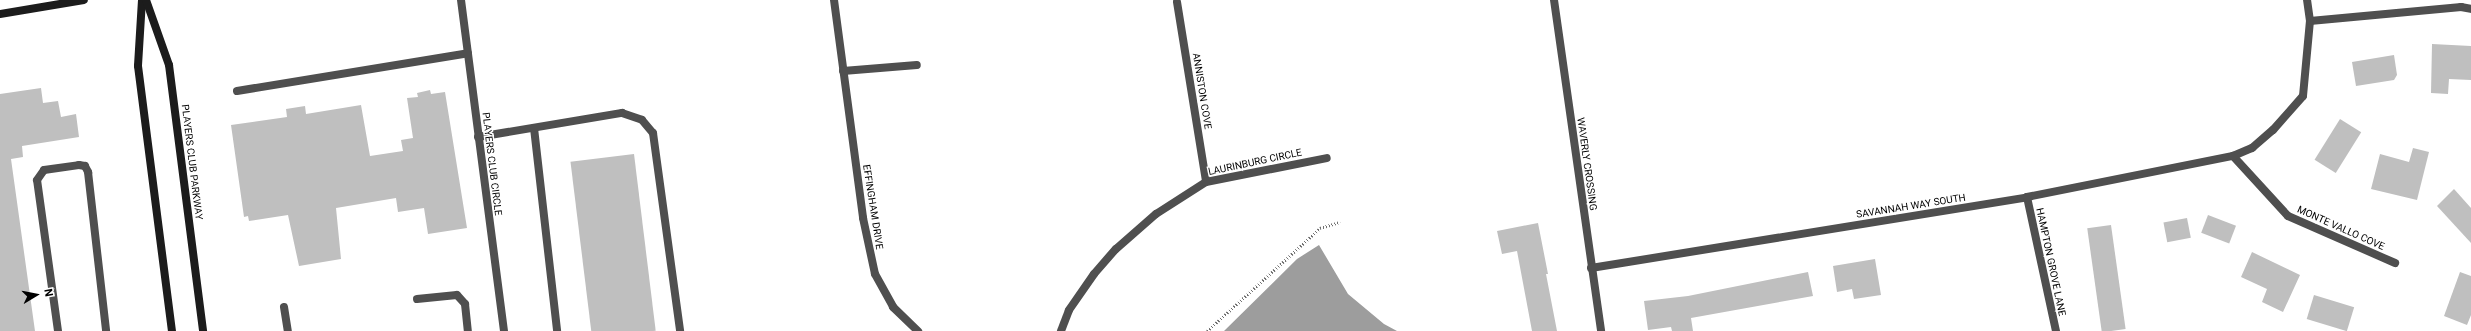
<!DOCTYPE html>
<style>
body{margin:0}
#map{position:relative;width:2471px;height:331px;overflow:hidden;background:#fff;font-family:Roboto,sans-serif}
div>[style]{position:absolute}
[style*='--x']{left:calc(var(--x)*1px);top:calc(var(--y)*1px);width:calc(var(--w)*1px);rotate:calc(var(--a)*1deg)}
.water>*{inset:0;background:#9d9d9d}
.building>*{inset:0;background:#bfbfbf;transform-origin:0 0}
.path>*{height:2.5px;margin-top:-1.25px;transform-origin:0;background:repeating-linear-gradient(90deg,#717171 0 1px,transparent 0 3px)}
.lane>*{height:8px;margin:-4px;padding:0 4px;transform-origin:4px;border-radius:4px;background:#4f4f4f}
.street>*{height:8px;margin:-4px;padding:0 4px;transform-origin:4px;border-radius:4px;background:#4f4f4f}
.secondary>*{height:8px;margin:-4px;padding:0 4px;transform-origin:4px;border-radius:4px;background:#1c1c1c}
span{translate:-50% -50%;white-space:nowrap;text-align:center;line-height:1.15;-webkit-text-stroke:3px #fff;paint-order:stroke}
.street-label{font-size:10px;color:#000}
.north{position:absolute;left:16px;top:275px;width:40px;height:40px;-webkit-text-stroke:3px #fff;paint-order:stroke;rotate:80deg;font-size:11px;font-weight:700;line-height:16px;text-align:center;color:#000}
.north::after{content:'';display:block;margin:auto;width:14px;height:18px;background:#000;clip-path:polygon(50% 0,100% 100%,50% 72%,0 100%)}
</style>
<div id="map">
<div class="water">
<div style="clip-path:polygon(1319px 245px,1348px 294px,1384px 324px,1397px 331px,1224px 331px,1297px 259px)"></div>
</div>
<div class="building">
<div style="clip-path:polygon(2432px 44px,2471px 46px,2471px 80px,2449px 79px,2448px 94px,2431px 93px)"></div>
<div style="clip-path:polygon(2394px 55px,2397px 75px,2394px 80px,2356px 86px,2352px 62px)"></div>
<div style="clip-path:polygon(41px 88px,43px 103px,58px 101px,61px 117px,76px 114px,79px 137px,22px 146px,23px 157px,11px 159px,35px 331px,0 331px,0 94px)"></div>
<div style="clip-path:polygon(430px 90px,431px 94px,445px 92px,467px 228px,428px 234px,424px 208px,398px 212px,396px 198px,336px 208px,341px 259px,299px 266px,288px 215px,249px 221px,248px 216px,244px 217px,231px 125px,287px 117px,286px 109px,305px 106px,306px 114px,361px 105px,370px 156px,403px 151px,401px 140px,413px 138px,407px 98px,418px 97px,417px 93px)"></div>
<div style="left:2340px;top:119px;width:25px;height:48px;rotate:32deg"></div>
<div style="clip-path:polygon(2413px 148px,2429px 152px,2417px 200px,2371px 189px,2380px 154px,2409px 162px)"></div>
<div style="left:634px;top:154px;width:178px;height:64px;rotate:83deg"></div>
<div style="clip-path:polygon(2454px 189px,2471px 208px,2471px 243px,2437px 206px)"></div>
<div style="left:2208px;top:215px;width:30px;height:19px;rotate:21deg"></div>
<div style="left:2187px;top:218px;width:20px;height:24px;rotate:79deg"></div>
<div style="clip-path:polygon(1538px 223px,1548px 274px,1546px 274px,1557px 331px,1532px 331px,1517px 251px,1502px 254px,1497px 231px)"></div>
<div style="left:2111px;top:225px;width:105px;height:24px;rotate:82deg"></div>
<div style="clip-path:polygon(2252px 252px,2300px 275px,2283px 312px,2262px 302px,2267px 289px,2241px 277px)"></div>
<div style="clip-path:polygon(1875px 259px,1881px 295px,1854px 299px,1852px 289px,1837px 292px,1833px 266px)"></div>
<div style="clip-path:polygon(1808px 272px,1813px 296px,1691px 318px,1693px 331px,1672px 331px,1671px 327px,1648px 330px,1644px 301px,1688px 296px)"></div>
<div style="clip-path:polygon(2460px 272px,2471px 276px,2471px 315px,2467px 325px,2444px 316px)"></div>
<div style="left:2314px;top:295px;width:42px;height:25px;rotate:17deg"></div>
</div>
<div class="path">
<div style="--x:1207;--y:331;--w:153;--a:-42.3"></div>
<div style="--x:1320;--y:228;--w:21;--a:-17"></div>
</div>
<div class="lane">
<div style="--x:237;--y:91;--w:234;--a:-9.3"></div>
<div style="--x:534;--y:128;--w:204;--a:83.5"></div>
<div style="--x:478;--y:137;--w:146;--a:-9.5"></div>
<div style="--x:622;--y:113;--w:21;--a:19"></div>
<div style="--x:642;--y:120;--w:17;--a:50"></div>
<div style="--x:653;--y:133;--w:200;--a:82.2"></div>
<div style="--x:417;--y:299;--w:40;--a:-5.7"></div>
<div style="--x:457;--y:295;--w:12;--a:48"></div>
<div style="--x:465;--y:304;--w:27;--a:84"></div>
<div style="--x:284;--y:307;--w:24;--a:81"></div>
<div style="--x:58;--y:331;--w:152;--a:-97.9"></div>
<div style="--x:37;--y:180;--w:12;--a:-55"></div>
<div style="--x:44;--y:170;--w:35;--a:-8"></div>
<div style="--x:79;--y:165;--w:6;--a:9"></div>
<div style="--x:85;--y:166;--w:7;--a:63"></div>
<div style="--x:88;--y:172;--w:160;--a:83.5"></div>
</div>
<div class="street">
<div style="--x:461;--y:0;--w:334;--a:82.6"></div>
<div style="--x:834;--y:0;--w:220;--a:82.4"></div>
<div style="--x:863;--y:218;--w:57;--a:77.9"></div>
<div style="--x:875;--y:274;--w:38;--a:61"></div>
<div style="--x:893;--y:307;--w:35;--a:44"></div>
<div style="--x:1554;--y:0;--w:334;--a:81.9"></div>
<div style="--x:1177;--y:2;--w:182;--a:80.8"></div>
<div style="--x:2310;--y:21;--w:152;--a:-5.3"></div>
<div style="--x:2461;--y:7;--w:10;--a:11"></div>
<div style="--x:843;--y:71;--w:74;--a:-4.6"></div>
<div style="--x:2233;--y:156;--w:81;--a:47.5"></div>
<div style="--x:2288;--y:216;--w:117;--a:23.7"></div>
<div style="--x:2027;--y:197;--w:137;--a:77.8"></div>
<div style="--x:1591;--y:268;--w:442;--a:-9.2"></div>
<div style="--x:2027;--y:197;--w:210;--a:-11.3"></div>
<div style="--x:2233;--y:156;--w:21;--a:-23"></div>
<div style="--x:2252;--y:148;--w:28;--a:-41"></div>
<div style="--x:2273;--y:130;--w:45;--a:-48.6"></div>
<div style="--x:2303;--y:96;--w:75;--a:-84.7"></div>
<div style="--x:2310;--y:21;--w:21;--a:-98"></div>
<div style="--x:1061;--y:331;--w:22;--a:-69"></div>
<div style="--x:1069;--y:310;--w:44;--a:-55.2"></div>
<div style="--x:1094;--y:274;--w:33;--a:-49"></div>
<div style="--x:1116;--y:249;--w:53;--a:-41.2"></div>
<div style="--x:1156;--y:214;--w:59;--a:-32.6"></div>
<div style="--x:1206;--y:182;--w:123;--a:-11.2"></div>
</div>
<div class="secondary">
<div style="--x:142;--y:0;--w:66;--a:93.5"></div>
<div style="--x:138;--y:66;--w:267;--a:82.7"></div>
<div style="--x:146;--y:0;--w:69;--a:70.5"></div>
<div style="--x:169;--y:65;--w:268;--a:82.7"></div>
<div style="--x:0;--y:14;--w:85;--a:-9.5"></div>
</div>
<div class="street-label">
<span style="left:1202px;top:91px;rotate:81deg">ANNISTON COVE</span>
<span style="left:192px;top:162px;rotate:83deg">PLAYERS CLUB PARKWAY</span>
<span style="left:1255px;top:162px;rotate:-12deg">LAURINBURG CIRCLE</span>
<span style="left:492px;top:164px;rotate:83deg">PLAYERS CLUB CIRCLE</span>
<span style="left:1587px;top:164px;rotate:82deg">WAVERLY CROSSING</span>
<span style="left:1911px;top:206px;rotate:-9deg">SAVANNAH WAY SOUTH</span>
<span style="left:873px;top:207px;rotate:81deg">EFFINGHAM DRIVE</span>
<span style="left:2341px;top:228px;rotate:24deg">MONTE VALLO COVE</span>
<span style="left:2051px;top:262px;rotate:78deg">HAMPTON GROVE LANE</span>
</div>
<div class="north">N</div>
</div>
